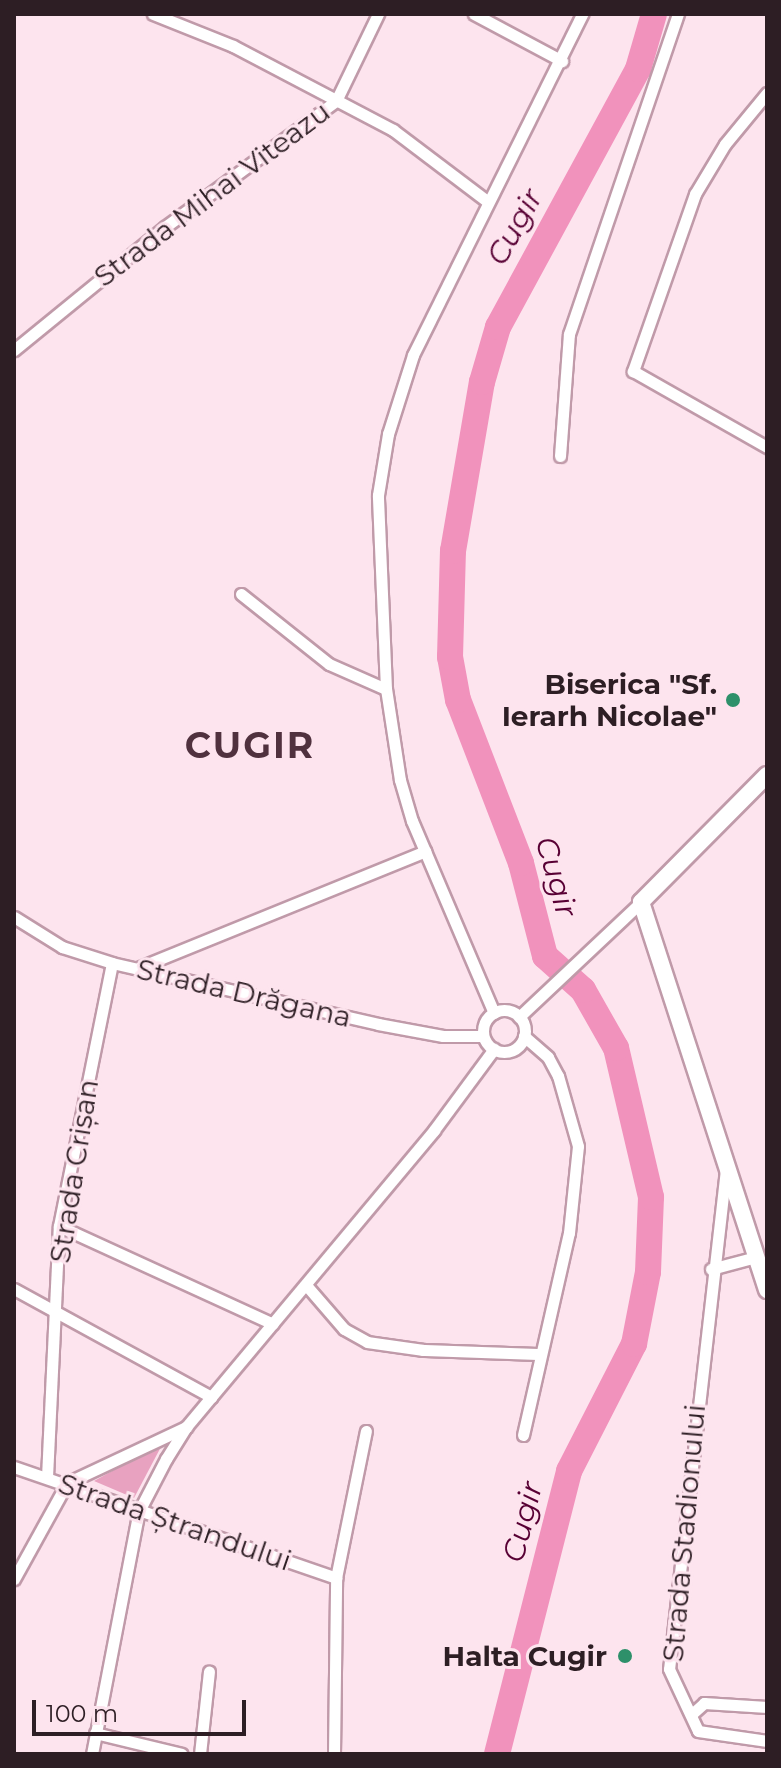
<!DOCTYPE html>
<meta charset="utf-8">
<style>
body{margin:0}
#map{position:relative;width:781px;height:1768px;overflow:hidden;background:#fde4ee;font-family:Montserrat,sans-serif}
div>[style]{position:absolute}
[style*='--x']{left:calc(var(--x)*1px);top:calc(var(--y)*1px);width:calc(var(--w)*1px);rotate:calc(var(--a)*1deg)}
.green>*{inset:0;background:#e8a2c0}
.river>*{height:26px;margin:-13px;padding:0 13px;transform-origin:13px;border-radius:13px;background:#f192bc}
.roads{filter:drop-shadow(2px 0 #c09aa9) drop-shadow(-2px 0 #c09aa9) drop-shadow(0 2px #c09aa9) drop-shadow(0 -2px #c09aa9)}
.minor>*{height:11px;margin:-5.5px;padding:0 5.5px;transform-origin:5.5px;border-radius:5.5px;background:#fff}
.minor>.ring{margin:-5.5px;padding:0;box-sizing:content-box;background:none;border:11px solid #fff;border-radius:50%}
.secondary>*{height:16px;margin:-8px;padding:0 8px;transform-origin:8px;border-radius:8px;background:#fff}
.dots>*{width:22px;height:22px;translate:-50% -50%;box-sizing:border-box;border:4px solid #fde4ee;border-radius:50%}
span{translate:-50% -50%;white-space:nowrap;text-align:center;line-height:1.15;-webkit-text-stroke:6px #fde4ee;paint-order:stroke}
.street-label{font-size:28px;color:#2d1e24}
.poi-label{font-size:28px;color:#2d1e24;font-weight:700}
.right{translate:-100% -50%;text-align:right}
.water-label{font-size:30px;color:#580034;font-style:italic}
.district-label{font-size:36px;color:#50313e;font-weight:700;letter-spacing:2px}
.frame{position:absolute;inset:0;border:16px solid #2d1e24;pointer-events:none}
.scale{position:absolute;left:32px;top:1700px;width:214px;height:36px;box-sizing:border-box;border:4px solid #2d1e24;border-top:0;padding-left:10px;font-size:24px;line-height:28px;white-space:nowrap;color:#2d1e24;-webkit-text-stroke:6px #fde4ee;paint-order:stroke}
</style>
<div id="map">
<div class="green">
<div style="clip-path:polygon(163px 1443px,134px 1498px,94px 1481px)"></div>
</div>
<div class="river">
<div style="--x:497;--y:1754;--w:292;--a:-75.7"></div>
<div style="--x:569;--y:1471;--w:143;--a:-62.9"></div>
<div style="--x:634;--y:1344;--w:73;--a:-79"></div>
<div style="--x:648;--y:1272;--w:75;--a:-87.7"></div>
<div style="--x:651;--y:1197;--w:153;--a:-103.2"></div>
<div style="--x:616;--y:1048;--w:67;--a:-119.6"></div>
<div style="--x:583;--y:990;--w:51;--a:-138.2"></div>
<div style="--x:545;--y:956;--w:96;--a:-104.5"></div>
<div style="--x:521;--y:863;--w:175;--a:-111.1"></div>
<div style="--x:458;--y:700;--w:44;--a:-100.5"></div>
<div style="--x:450;--y:657;--w:106;--a:-88.4"></div>
<div style="--x:453;--y:551;--w:171;--a:-80.3"></div>
<div style="--x:482;--y:382;--w:57;--a:-73.8"></div>
<div style="--x:498;--y:327;--w:294;--a:-61.5"></div>
<div style="--x:638;--y:69;--w:57;--a:-73.8"></div>
</div>
<div class="roads">
<div class="minor">
<div style="--x:153;--y:14;--w:86;--a:21.8"></div>
<div style="--x:233;--y:46;--w:181;--a:27.7"></div>
<div style="--x:393;--y:130;--w:118;--a:37.1"></div>
<div style="--x:474;--y:14;--w:100;--a:28.1"></div>
<div style="--x:767;--y:93;--w:66;--a:129.5"></div>
<div style="--x:725;--y:144;--w:58;--a:121"></div>
<div style="--x:695;--y:194;--w:188;--a:109.3"></div>
<div style="--x:633;--y:371;--w:154;--a:29.6"></div>
<div style="--x:14;--y:350;--w:195;--a:-39.2"></div>
<div style="--x:165;--y:227;--w:212;--a:-36.4"></div>
<div style="--x:336;--y:101;--w:97;--a:-64.2"></div>
<div style="--x:560;--y:456;--w:122;--a:-85.8"></div>
<div style="--x:569;--y:334;--w:338;--a:-71.2"></div>
<div style="--x:241;--y:594;--w:112;--a:38.5"></div>
<div style="--x:329;--y:664;--w:62;--a:23.7"></div>
<div style="--x:14;--y:917;--w:57;--a:32"></div>
<div style="--x:62;--y:947;--w:52;--a:17.7"></div>
<div style="--x:112;--y:963;--w:273;--a:12.9"></div>
<div style="--x:378;--y:1024;--w:66;--a:10.5"></div>
<div style="--x:443;--y:1036;--w:40;--a:0"></div>
<div style="--x:140;--y:967;--w:308;--a:-22.1"></div>
<div class="ring" style="left:483px;top:1010px;width:31px;height:31px"></div>
<div style="--x:494;--y:1013;--w:209;--a:-113.1"></div>
<div style="--x:412;--y:821;--w:43;--a:-106.3"></div>
<div style="--x:400;--y:780;--w:92;--a:-98.7"></div>
<div style="--x:386;--y:689;--w:194;--a:-92.4"></div>
<div style="--x:378;--y:495;--w:62;--a:-80.7"></div>
<div style="--x:388;--y:434;--w:83;--a:-72.4"></div>
<div style="--x:413;--y:355;--w:381;--a:-63.6"></div>
<div style="--x:519;--y:1017;--w:168;--a:-43.3"></div>
<div style="--x:726;--y:1169;--w:503;--a:96.5"></div>
<div style="--x:669;--y:1669;--w:68;--a:64.9"></div>
<div style="--x:698;--y:1731;--w:70;--a:8.2"></div>
<div style="--x:59;--y:1226;--w:235;--a:24.6"></div>
<div style="--x:711;--y:1269;--w:47;--a:-14.9"></div>
<div style="--x:306;--y:1285;--w:58;--a:49.2"></div>
<div style="--x:344;--y:1329;--w:26;--a:29"></div>
<div style="--x:367;--y:1342;--w:57;--a:8.1"></div>
<div style="--x:423;--y:1350;--w:116;--a:2"></div>
<div style="--x:14;--y:1289;--w:225;--a:28.7"></div>
<div style="--x:523;--y:1435;--w:207;--a:-77.2"></div>
<div style="--x:569;--y:1233;--w:87;--a:-84.1"></div>
<div style="--x:578;--y:1146;--w:73;--a:-105.9"></div>
<div style="--x:558;--y:1076;--w:21;--a:-118"></div>
<div style="--x:548;--y:1057;--w:32;--a:-139"></div>
<div style="--x:14;--y:1467;--w:341;--a:19"></div>
<div style="--x:47;--y:1477;--w:251;--a:-87.3"></div>
<div style="--x:59;--y:1226;--w:268;--a:-78.6"></div>
<div style="--x:14;--y:1579;--w:110;--a:-61.1"></div>
<div style="--x:67;--y:1483;--w:132;--a:-25.2"></div>
<div style="--x:693;--y:1713;--w:15;--a:-42"></div>
<div style="--x:704;--y:1703;--w:63;--a:3.6"></div>
<div style="--x:95;--y:1733;--w:89;--a:13.6"></div>
<div style="--x:92;--y:1754;--w:248;--a:-79.1"></div>
<div style="--x:139;--y:1511;--w:59;--a:-62.6"></div>
<div style="--x:166;--y:1459;--w:38;--a:-58"></div>
<div style="--x:186;--y:1427;--w:387;--a:-50.1"></div>
<div style="--x:434;--y:1130;--w:101;--a:-53.5"></div>
<div style="--x:200;--y:1754;--w:83;--a:-83.8"></div>
<div style="--x:334;--y:1754;--w:176;--a:-89.3"></div>
<div style="--x:336;--y:1578;--w:150;--a:-78.5"></div>
</div>
<div class="secondary">
<div style="--x:767;--y:775;--w:179;--a:134.8"></div>
<div style="--x:641;--y:902;--w:408;--a:72"></div>
</div>
</div>
<div class="dots">
<div style="left:733px;top:700px;background:#2e906a"></div>
<div style="left:625px;top:1656px;background:#2e906a"></div>
</div>
<div class="street-label">
<span style="left:212px;top:194px;rotate:-37deg">Strada Mihai Viteazu</span>
<span style="left:244px;top:993px;rotate:13deg">Strada Drăgana</span>
<span style="left:74px;top:1171px;rotate:-81deg">Strada Crișan</span>
<span style="left:175px;top:1522px;rotate:19deg">Strada Ștrandului</span>
<span style="left:684px;top:1533px;rotate:-85deg">Strada Stadionului</span>
</div>
<div class="poi-label">
<span class="right" style="left:717px;top:700px">Biserica "Sf.<br>Ierarh Nicolae"</span>
<span class="right" style="left:607px;top:1656px">Halta Cugir</span>
</div>
<div class="water-label">
<span style="left:515px;top:227px;rotate:-61deg">Cugir</span>
<span style="left:556px;top:877px;rotate:74deg">Cugir</span>
<span style="left:523px;top:1522px;rotate:-76deg">Cugir</span>
</div>
<div class="district-label">
<span style="left:250px;top:746px">CUGIR</span>
</div>
<div class="frame"></div>
<div class="scale">100 m</div>
</div>
